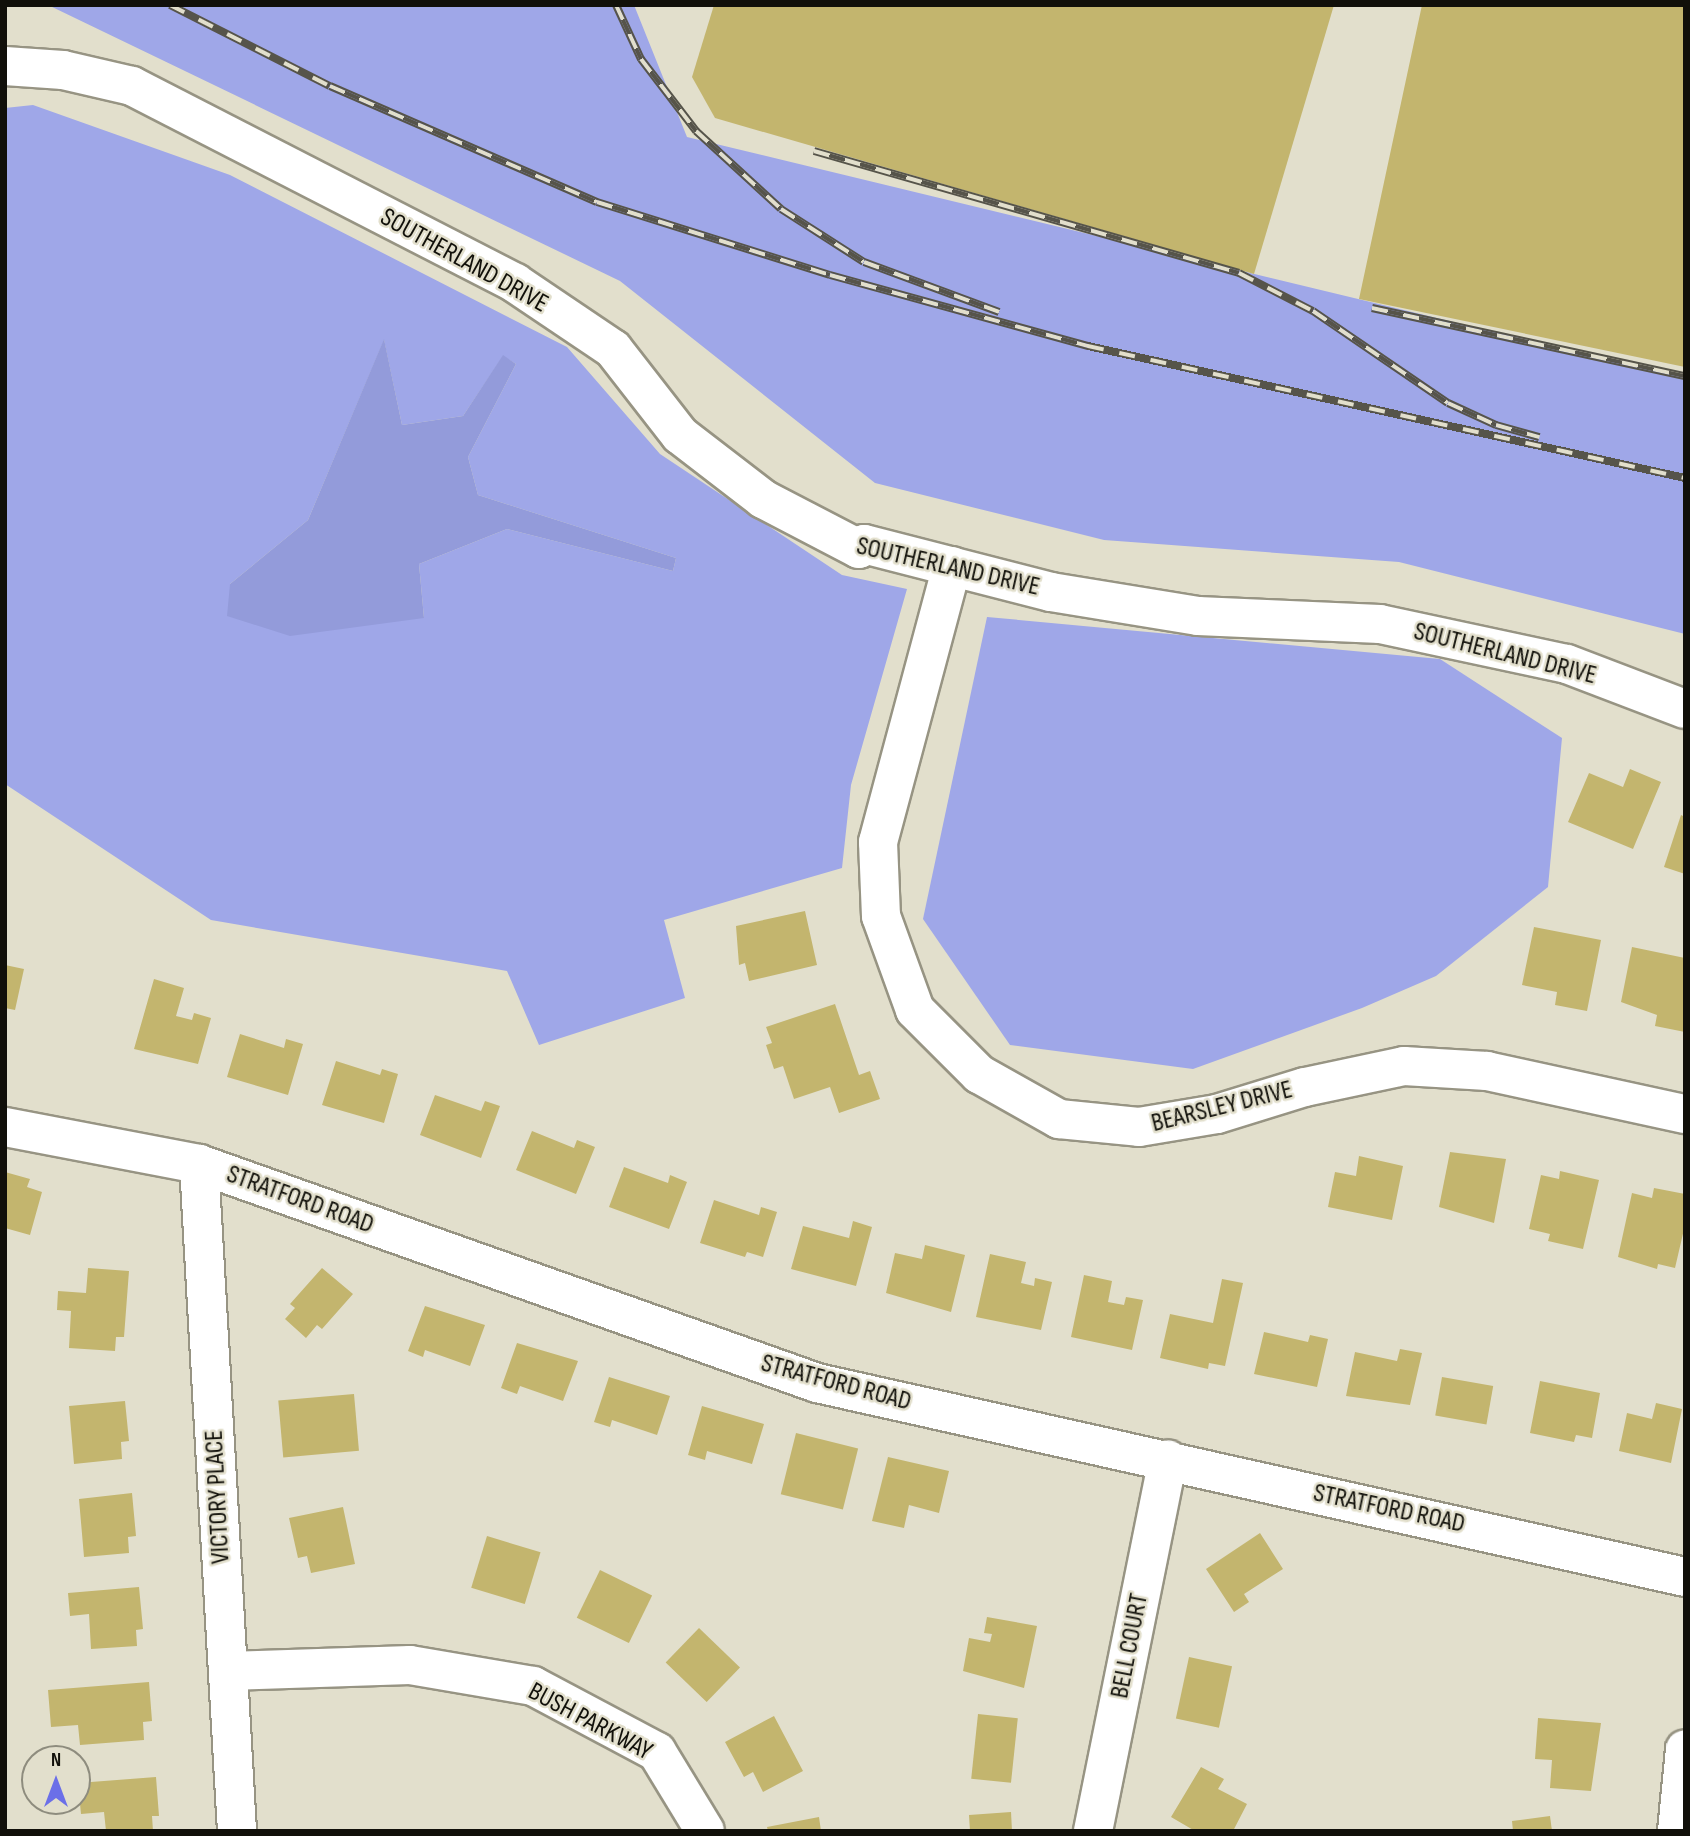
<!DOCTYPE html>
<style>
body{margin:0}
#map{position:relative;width:1690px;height:1836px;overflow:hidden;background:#e2dfcc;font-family:"Sofia Sans Condensed",sans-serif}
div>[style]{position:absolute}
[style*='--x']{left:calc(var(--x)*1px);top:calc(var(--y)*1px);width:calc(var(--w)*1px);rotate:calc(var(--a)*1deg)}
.forest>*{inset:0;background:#9fa7e8}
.water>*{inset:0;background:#939bda}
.building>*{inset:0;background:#c3b56e;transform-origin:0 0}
.roads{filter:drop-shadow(2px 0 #979483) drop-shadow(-2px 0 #979483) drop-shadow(0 2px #979483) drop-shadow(0 -2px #979483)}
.minor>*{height:38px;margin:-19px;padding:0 19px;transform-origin:19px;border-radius:19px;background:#fff}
.rail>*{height:8px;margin-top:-4px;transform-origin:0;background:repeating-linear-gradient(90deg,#e2dfcc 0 16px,#56544a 0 32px);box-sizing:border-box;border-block:2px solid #56544a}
span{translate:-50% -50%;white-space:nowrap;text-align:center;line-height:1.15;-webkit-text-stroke:5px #e2dfcc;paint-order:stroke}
.street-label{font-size:26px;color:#11100a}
.frame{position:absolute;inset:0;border:7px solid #11100a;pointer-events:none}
.north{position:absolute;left:21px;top:1745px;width:70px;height:70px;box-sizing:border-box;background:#e2dfcc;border:2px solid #8e8c7e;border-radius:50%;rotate:0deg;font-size:19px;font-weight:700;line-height:28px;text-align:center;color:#11100a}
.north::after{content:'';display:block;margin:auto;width:24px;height:32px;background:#6b6fe8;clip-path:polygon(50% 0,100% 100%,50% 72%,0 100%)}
</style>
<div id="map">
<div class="forest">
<div style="clip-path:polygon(48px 5px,634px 5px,687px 137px,1685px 378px,1685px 634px,1399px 562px,1104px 540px,875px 483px,620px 281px)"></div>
<div style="clip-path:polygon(evenodd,33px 105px,230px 175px,567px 347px,660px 454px,842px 575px,907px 589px,851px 785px,842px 868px,664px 920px,685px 998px,539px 1045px,507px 971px,211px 920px,5px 784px,5px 108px,33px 105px,384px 340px,402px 425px,463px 416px,503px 356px,516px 364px,468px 457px,478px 495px,676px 558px,673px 571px,507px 529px,419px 564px,424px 618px,230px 584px,308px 520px,384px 340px)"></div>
<div style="clip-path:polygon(987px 617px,1440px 659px,1562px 738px,1548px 887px,1436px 976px,1362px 1008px,1193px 1069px,1010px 1045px,923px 919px)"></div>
</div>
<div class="water">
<div style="clip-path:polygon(384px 339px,402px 425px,463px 416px,503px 355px,516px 364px,468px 457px,478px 495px,676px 558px,673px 571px,507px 529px,419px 564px,424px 618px,290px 636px,227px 616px,230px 584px,308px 520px)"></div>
</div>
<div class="building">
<div style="clip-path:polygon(714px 5px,1334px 5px,1254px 274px,715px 118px,692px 77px)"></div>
<div style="clip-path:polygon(1422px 5px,1685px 5px,1685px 367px,1359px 299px)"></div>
<div style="clip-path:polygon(1630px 769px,1661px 782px,1633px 849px,1568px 822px,1589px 773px,1623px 787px)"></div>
<div style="clip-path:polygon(1681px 815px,1685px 817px,1685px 874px,1664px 867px)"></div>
<div style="clip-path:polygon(805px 911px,817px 965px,749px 981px,745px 963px,739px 965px,736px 926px)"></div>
<div style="clip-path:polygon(1534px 927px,1601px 940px,1587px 1011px,1555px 1005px,1557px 992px,1522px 985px)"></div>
<div style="clip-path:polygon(1632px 947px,1685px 958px,1685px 1032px,1655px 1026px,1657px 1015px,1621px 1002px)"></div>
<div style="clip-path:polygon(5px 965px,24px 969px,15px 1010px,5px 1008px)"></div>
<div style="clip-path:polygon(154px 979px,184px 988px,176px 1016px,192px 1020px,194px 1013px,211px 1018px,198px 1064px,134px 1049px)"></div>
<div style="clip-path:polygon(835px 1004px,859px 1075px,870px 1071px,880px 1099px,839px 1113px,830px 1087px,794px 1099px,783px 1066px,774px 1069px,766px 1045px,772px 1043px,766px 1027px)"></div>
<div style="clip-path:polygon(240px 1034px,284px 1048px,286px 1039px,303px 1044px,288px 1095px,227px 1077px)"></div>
<div style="clip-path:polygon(336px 1061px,380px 1075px,382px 1069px,398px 1074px,384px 1123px,322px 1105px)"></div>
<div style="clip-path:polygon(435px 1095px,481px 1111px,485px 1101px,500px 1106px,481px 1158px,420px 1135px)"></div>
<div style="clip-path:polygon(532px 1131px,574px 1148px,577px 1140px,595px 1147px,576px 1194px,516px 1170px)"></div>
<div style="clip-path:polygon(1450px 1152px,1506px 1159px,1494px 1223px,1439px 1207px)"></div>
<div style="clip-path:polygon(1359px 1156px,1403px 1166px,1392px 1220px,1328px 1207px,1335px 1172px,1356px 1176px)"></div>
<div style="clip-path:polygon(624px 1167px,668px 1183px,670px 1175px,687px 1182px,669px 1229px,609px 1207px)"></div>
<div style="clip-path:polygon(1560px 1171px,1599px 1180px,1583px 1249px,1548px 1241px,1550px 1234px,1529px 1229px,1541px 1175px,1559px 1179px)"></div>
<div style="clip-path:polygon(5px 1172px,30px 1179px,27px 1187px,42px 1192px,30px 1235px,5px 1228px)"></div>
<div style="clip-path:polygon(1654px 1188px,1685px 1194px,1685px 1225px,1675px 1268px,1658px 1264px,1657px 1269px,1618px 1257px,1632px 1193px,1652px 1198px)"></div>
<div style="clip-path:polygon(714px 1200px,759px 1215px,761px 1207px,777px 1212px,763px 1257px,747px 1252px,745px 1257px,700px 1243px)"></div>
<div style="clip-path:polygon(853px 1221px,872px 1227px,856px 1286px,791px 1269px,803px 1226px,849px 1238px)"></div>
<div style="clip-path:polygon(925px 1245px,965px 1255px,951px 1312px,886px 1293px,895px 1253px,922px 1259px)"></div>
<div style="clip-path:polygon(990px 1254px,1026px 1262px,1021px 1283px,1034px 1286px,1035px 1278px,1052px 1282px,1041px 1330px,976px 1317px)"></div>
<div style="clip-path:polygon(88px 1268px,129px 1271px,124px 1337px,116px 1337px,115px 1351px,69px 1348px,71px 1311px,57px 1310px,58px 1291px,86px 1293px)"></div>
<div style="clip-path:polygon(322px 1268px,353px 1294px,322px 1329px,317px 1325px,306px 1338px,285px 1319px,295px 1308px,290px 1304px)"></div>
<div style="clip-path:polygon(1084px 1275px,1112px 1281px,1108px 1302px,1124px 1305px,1126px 1297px,1143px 1300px,1132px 1350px,1071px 1337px)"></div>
<div style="clip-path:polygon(1222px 1279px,1243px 1283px,1225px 1366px,1209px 1363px,1208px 1369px,1160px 1358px,1170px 1314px,1213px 1323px)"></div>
<div style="clip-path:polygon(425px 1306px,485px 1325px,470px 1366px,425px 1350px,423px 1357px,408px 1351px)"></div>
<div style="clip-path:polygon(1264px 1332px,1308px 1342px,1310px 1335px,1328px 1339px,1317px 1387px,1254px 1374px)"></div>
<div style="clip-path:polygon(517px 1343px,578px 1361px,563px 1401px,520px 1386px,517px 1394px,501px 1388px)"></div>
<div style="clip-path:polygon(1400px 1349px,1422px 1353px,1410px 1405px,1346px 1396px,1355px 1352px,1397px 1361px)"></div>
<div style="clip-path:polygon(609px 1377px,670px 1396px,657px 1435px,612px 1420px,610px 1427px,594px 1422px)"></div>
<div style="left:1442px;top:1377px;width:52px;height:39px;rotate:10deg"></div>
<div style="clip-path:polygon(1540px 1381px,1600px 1393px,1592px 1438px,1576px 1435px,1574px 1442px,1530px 1433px)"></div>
<div style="left:354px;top:1394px;width:57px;height:76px;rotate:85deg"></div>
<div style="clip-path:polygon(125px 1401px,129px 1441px,121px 1442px,122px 1459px,74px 1464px,69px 1406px)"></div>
<div style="clip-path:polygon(1656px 1403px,1682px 1409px,1671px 1463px,1619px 1451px,1627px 1413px,1652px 1419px)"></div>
<div style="clip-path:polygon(702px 1406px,764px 1424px,752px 1464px,707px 1451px,705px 1460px,688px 1455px)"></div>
<div style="left:796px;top:1433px;width:64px;height:63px;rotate:14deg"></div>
<div style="clip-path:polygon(888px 1457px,949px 1471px,939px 1513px,909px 1505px,904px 1528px,872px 1521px)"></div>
<div style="clip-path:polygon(132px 1493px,136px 1536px,128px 1537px,129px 1553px,84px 1557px,79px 1499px)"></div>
<div style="clip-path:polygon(343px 1507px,355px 1564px,311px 1573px,307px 1556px,298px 1558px,289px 1518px)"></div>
<div style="clip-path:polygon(1260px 1533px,1283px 1569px,1244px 1594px,1249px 1602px,1234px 1612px,1206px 1569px)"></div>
<div style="left:487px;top:1536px;width:56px;height:54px;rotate:17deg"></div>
<div style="left:600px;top:1570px;width:58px;height:53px;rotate:26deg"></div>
<div style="clip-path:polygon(139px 1587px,143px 1629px,136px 1630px,137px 1646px,91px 1649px,89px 1614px,70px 1616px,68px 1593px)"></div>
<div style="clip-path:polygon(987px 1617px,1037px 1626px,1024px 1688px,963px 1671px,969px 1638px,990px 1642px,992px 1634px,984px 1633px)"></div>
<div style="left:699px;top:1628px;width:57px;height:48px;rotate:44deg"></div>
<div style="left:1189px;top:1657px;width:44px;height:63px;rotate:12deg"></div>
<div style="clip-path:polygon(149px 1682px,152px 1721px,143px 1722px,144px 1740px,80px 1745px,78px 1725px,51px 1727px,48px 1690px)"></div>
<div style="left:978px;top:1714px;width:40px;height:65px;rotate:6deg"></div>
<div style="clip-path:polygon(774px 1716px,803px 1771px,763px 1792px,753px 1772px,744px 1777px,725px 1742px)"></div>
<div style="clip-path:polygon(1538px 1718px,1601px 1723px,1591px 1791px,1550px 1788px,1552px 1760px,1535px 1759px)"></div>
<div style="clip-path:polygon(1201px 1767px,1224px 1779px,1218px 1789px,1247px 1804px,1233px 1831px,1195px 1831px,1171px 1817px)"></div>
<div style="clip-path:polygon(156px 1777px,159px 1816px,152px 1816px,153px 1831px,106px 1831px,104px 1812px,81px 1814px,78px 1783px)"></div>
<div style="clip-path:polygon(1011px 1812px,1012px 1831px,970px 1831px,969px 1815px)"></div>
<div style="clip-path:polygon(1550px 1816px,1552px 1831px,1513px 1831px,1512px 1821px)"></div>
<div style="clip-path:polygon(819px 1817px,821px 1831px,768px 1831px,767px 1827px)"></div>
</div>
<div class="roads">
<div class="minor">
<div style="--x:5;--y:66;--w:58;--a:3.9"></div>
<div style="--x:63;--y:70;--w:71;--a:13.1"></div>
<div style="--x:132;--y:86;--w:431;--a:27.2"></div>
<div style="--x:515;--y:283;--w:118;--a:34"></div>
<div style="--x:613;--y:349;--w:109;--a:52.1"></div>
<div style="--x:680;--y:435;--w:105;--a:37.6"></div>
<div style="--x:763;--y:499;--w:108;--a:27.5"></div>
<div style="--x:859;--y:549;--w:7;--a:-45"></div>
<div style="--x:864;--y:544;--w:193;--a:14.4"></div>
<div style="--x:1051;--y:592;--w:149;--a:9.3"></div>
<div style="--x:1198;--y:616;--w:182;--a:2.5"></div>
<div style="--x:1380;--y:624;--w:191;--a:12.1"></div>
<div style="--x:1567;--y:664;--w:126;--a:20.9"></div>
<div style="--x:952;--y:566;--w:286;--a:105"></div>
<div style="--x:878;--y:842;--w:74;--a:87.7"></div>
<div style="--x:881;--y:916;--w:100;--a:70.1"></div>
<div style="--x:915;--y:1010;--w:91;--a:45"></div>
<div style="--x:979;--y:1074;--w:92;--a:29.4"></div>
<div style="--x:1059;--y:1119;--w:80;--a:5.7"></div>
<div style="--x:1139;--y:1127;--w:79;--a:-9.5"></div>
<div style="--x:1217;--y:1114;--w:92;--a:-17.1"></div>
<div style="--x:1305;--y:1087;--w:101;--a:-12"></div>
<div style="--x:1404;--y:1066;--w:83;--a:3.4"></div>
<div style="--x:1487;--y:1071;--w:203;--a:12.3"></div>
<div style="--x:5;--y:1127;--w:197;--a:10.8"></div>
<div style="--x:199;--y:1164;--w:656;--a:19.51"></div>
<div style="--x:817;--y:1383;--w:889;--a:12.6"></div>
<div style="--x:199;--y:1164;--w:668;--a:86.74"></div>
<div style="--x:228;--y:1671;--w:182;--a:-1.9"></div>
<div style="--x:410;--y:1665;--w:125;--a:9.7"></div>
<div style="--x:533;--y:1686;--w:140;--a:28"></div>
<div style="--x:657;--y:1752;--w:92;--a:58.7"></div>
<div style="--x:1093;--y:1831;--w:379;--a:-78.6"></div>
<div style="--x:1677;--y:1831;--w:82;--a:-84.4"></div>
</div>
</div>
<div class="rail">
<div style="--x:170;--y:5;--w:179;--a:26.9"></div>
<div style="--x:330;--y:86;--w:291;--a:23.5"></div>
<div style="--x:597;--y:202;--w:244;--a:17.4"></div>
<div style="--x:830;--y:275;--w:268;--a:15.4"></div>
<div style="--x:1088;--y:346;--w:611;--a:12.47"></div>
<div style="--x:616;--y:5;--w:60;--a:65.2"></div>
<div style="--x:641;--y:59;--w:91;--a:52.6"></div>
<div style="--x:696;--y:131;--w:115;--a:42.5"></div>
<div style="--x:781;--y:209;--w:98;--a:32.6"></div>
<div style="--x:864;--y:262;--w:144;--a:20.3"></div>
<div style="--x:814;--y:151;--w:442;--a:16"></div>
<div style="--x:1239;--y:273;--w:83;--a:27.2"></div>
<div style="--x:1313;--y:311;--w:163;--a:34.3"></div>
<div style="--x:1448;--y:403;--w:53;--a:24.6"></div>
<div style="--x:1496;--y:425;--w:45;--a:15.6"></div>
<div style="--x:1372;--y:308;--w:320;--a:12.3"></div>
</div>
<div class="street-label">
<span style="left:464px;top:261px;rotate:29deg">SOUTHERLAND DRIVE</span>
<span style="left:948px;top:567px;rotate:13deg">SOUTHERLAND DRIVE</span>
<span style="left:1505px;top:654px;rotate:14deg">SOUTHERLAND DRIVE</span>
<span style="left:1222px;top:1107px;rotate:-14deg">BEARSLEY DRIVE</span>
<span style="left:300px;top:1200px;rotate:20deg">STRATFORD ROAD</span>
<span style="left:836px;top:1383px;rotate:15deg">STRATFORD ROAD</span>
<span style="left:218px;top:1497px;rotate:-93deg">VICTORY PLACE</span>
<span style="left:1389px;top:1509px;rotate:12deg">STRATFORD ROAD</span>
<span style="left:1130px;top:1646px;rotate:-79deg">BELL COURT</span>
<span style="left:590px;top:1722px;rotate:28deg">BUSH PARKWAY</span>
</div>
<div class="frame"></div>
<div class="north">N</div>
</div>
